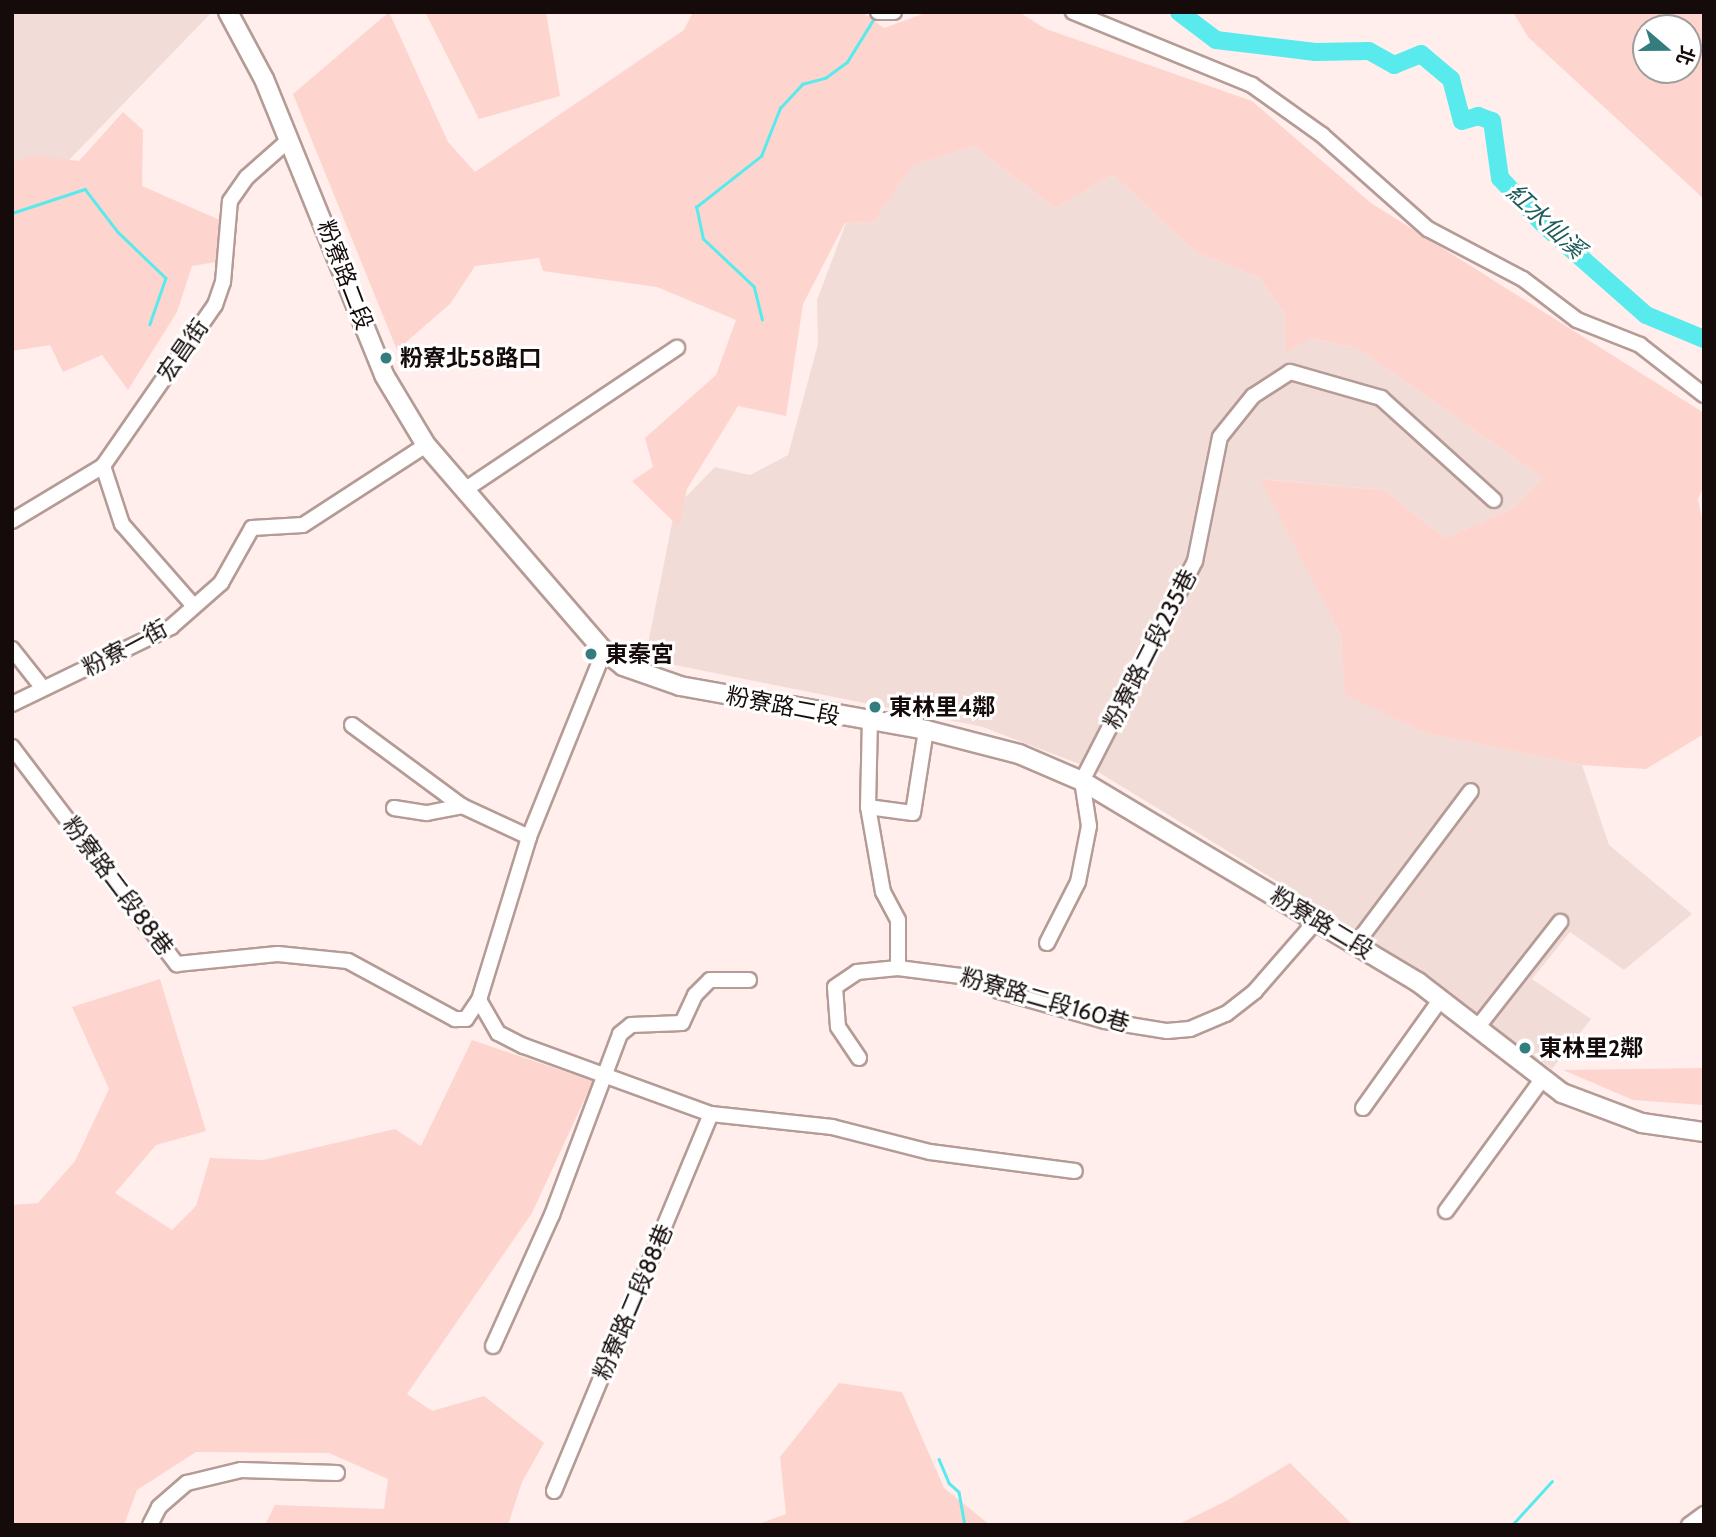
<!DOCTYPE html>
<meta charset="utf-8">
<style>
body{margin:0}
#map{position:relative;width:1716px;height:1537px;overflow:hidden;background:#ffeeeb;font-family:Cabin,"Noto Sans TC",sans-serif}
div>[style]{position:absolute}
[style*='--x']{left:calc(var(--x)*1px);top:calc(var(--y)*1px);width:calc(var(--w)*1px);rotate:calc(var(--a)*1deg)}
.built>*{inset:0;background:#f2dcd8}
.green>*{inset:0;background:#fdd5ce}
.stream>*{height:2.5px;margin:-1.25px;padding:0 1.25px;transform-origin:1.25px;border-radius:1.25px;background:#58eaec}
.river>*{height:18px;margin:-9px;padding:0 9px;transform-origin:9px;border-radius:9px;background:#58eaec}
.roads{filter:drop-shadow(2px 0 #b59b96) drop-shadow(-2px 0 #b59b96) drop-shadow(0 2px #b59b96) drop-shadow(0 -2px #b59b96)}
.minor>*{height:14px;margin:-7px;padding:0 7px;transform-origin:7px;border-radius:7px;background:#fff}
.major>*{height:18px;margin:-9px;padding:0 9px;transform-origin:9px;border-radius:9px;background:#fff}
.dots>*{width:19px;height:19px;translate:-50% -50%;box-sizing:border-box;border:4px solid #fff;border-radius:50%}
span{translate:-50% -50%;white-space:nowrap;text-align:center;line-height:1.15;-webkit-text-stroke:6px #fff;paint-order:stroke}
.street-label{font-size:23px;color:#140b0a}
.poi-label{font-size:23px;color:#140b0a;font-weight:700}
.left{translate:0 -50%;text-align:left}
.water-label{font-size:24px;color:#1e5b5c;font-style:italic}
.frame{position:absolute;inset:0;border:14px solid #140b0a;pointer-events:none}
.north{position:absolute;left:1632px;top:14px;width:70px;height:70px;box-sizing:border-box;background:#fff;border:2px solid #a19d9d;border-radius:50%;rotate:110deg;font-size:19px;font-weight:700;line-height:28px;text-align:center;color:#140b0a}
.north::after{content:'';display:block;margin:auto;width:24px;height:32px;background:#347d7e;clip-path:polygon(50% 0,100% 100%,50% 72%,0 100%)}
</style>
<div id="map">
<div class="built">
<div style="clip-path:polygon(12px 12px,212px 12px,43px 187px,12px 193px)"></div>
<div style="clip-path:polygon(974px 146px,1055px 208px,1113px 175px,1194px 251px,1260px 278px,1285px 315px,1310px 338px,1357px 348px,1543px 478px,1513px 508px,1445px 538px,1384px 490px,1261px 479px,1341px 636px,1346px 694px,1424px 733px,1582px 765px,1609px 845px,1692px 914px,1624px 970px,1570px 932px,1532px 979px,1591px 1019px,1552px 1069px,1311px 902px,1095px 770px,983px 727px,645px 659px,675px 508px,715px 467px,750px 475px,788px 455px,818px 344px,817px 300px,846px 223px,874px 222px,912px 166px)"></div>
</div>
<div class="green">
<div style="clip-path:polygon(389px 12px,448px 142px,475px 172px,684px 30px,693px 12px,862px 12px,884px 28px,928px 12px,1019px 12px,1046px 29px,1252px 101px,1371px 203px,1704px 413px,1704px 485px,1698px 499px,1704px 530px,1704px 734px,1646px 769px,1582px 765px,1424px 733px,1345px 694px,1341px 636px,1260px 479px,1384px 490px,1445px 538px,1513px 508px,1543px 478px,1357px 348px,1310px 338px,1286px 353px,1285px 315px,1260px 278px,1194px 251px,1113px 175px,1055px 208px,974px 146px,912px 166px,874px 222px,845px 223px,803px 304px,786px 416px,738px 406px,687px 489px,679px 527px,632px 481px,653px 467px,645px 438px,716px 375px,736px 320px,657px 287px,543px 271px,539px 258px,475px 266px,450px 304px,397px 350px,293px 94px)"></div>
<div style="clip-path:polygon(425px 12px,546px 12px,560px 96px,479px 119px)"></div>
<div style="clip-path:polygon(evenodd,1513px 12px,1704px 12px,1704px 199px,1528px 37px,1513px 12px,1688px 28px,1688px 70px,1646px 70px,1646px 28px,1688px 28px)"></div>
<div style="clip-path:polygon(123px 112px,143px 130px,142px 186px,229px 224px,222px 261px,192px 266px,177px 312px,128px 390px,102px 355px,63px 372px,50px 345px,12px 351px,12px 164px,31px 155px,79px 161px)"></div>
<div style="clip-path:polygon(160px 979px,206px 1131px,156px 1145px,115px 1193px,172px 1230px,196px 1206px,210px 1158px,263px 1160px,395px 1129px,421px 1146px,472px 1040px,593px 1081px,532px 1213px,407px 1394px,432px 1411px,484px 1396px,544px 1443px,522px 1482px,508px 1525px,265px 1525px,275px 1505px,384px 1509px,388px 1479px,329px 1453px,196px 1452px,137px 1490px,124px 1525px,12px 1525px,12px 1205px,38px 1203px,75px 1161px,109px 1089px,72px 1007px)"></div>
<div style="clip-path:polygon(1704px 1068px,1704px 1105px,1633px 1100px,1563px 1070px)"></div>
<div style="clip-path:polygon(839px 1383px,902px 1392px,944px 1488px,990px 1525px,756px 1525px,786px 1514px,780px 1457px)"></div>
<div style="clip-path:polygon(1290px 1463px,1353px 1525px,1177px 1525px,1226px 1501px)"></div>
</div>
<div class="stream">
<div style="--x:12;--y:213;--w:77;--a:-18.2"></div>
<div style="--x:85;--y:189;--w:54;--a:52.5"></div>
<div style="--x:118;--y:232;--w:66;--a:43.8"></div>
<div style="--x:166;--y:278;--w:49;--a:109.2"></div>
<div style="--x:762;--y:320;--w:34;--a:-104"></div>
<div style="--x:754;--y:287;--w:70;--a:-136.7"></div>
<div style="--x:703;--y:239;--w:33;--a:-102"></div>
<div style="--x:696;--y:207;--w:83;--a:-38.1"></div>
<div style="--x:761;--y:156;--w:52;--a:-68.4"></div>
<div style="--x:780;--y:108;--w:33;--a:-47"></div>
<div style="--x:802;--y:84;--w:24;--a:-15"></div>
<div style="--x:825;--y:78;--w:27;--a:-36"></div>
<div style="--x:847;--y:62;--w:55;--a:-58.3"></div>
<div style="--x:939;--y:1459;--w:26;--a:67"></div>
<div style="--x:949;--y:1483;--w:13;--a:42"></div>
<div style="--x:959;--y:1492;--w:34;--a:80"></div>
<div style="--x:1512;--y:1525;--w:59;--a:-47.7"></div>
</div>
<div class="river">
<div style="--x:1179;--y:12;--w:46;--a:37.1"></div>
<div style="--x:1216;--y:40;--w:100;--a:6.9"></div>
<div style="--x:1315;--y:52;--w:54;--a:-1.1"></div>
<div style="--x:1369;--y:51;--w:29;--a:29"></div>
<div style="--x:1394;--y:65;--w:29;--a:-22"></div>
<div style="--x:1421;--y:54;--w:39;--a:40"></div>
<div style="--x:1451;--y:79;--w:43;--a:75.3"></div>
<div style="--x:1462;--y:121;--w:17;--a:-17"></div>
<div style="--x:1478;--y:116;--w:15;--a:20"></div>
<div style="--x:1492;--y:121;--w:58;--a:82"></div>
<div style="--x:1500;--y:178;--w:64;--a:46.9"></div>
<div style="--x:1544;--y:225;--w:136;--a:41.4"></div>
<div style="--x:1646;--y:315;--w:63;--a:22.5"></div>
</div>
<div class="roads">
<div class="minor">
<div style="--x:878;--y:12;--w:16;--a:0"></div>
<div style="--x:1073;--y:12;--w:193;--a:22.2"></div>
<div style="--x:1252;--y:85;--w:86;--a:35.5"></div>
<div style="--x:1322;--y:135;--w:142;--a:41.6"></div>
<div style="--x:1428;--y:229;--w:107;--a:27.8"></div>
<div style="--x:1523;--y:279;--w:68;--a:37.2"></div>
<div style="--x:1577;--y:320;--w:68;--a:21.6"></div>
<div style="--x:1640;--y:345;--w:81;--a:38"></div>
<div style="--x:103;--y:466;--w:61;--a:71.9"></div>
<div style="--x:122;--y:524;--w:106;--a:48.8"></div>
<div style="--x:466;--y:489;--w:254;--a:-33.8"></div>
<div style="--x:12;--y:521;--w:106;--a:-31.1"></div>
<div style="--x:103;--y:466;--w:196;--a:-55.2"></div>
<div style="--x:215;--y:305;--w:24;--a:-71"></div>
<div style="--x:223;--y:282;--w:81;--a:-85.1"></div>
<div style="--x:230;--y:201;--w:29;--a:-55"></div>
<div style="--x:247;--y:177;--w:57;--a:-41.5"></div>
<div style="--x:12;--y:649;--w:48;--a:51.7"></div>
<div style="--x:12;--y:704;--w:177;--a:-25.8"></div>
<div style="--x:171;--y:627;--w:67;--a:-41.3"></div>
<div style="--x:221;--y:583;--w:63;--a:-60.6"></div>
<div style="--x:252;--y:528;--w:51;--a:-3.4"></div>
<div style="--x:303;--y:525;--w:147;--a:-33"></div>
<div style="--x:352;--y:725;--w:137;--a:36.4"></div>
<div style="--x:462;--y:806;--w:74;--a:24.8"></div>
<div style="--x:12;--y:747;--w:273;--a:52.8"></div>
<div style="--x:177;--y:964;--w:101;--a:-5.7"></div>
<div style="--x:278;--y:954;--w:70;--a:5.7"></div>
<div style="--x:348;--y:961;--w:122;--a:28.5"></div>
<div style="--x:455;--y:1019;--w:11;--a:0"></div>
<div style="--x:466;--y:1019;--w:23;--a:-56"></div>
<div style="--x:479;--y:1000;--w:170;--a:-72.9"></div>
<div style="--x:529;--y:837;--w:201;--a:-68"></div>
<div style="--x:868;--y:807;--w:85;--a:-88.7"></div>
<div style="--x:394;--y:808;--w:33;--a:9"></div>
<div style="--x:427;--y:813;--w:36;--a:-11"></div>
<div style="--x:1047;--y:943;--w:68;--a:-63.1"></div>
<div style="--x:1078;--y:882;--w:57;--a:-78.9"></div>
<div style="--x:1089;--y:826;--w:46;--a:-98.8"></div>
<div style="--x:1082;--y:781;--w:247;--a:-62.8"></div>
<div style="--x:1195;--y:561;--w:126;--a:-78.6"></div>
<div style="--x:1220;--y:437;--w:53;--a:-51.2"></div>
<div style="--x:1253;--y:396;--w:44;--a:-33"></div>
<div style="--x:1290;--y:372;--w:95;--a:15.9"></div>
<div style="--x:1381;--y:398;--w:152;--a:42.1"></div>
<div style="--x:1356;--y:944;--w:191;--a:-53.1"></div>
<div style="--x:898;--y:968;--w:48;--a:-90"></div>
<div style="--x:898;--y:920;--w:32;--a:-118"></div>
<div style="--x:883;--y:892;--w:86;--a:-100"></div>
<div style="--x:868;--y:807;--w:45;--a:7.6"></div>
<div style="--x:913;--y:813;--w:84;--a:-81.1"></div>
<div style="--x:479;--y:1000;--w:38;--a:60"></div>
<div style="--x:498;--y:1033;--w:29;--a:27"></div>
<div style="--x:524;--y:1046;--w:199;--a:20"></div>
<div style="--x:711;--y:1114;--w:122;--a:6.1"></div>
<div style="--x:832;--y:1127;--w:101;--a:14.3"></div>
<div style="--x:930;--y:1152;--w:146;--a:7.5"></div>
<div style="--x:1477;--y:1028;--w:135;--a:-51.9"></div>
<div style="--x:859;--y:1058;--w:37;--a:-124"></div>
<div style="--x:838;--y:1027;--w:40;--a:-94.3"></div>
<div style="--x:835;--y:987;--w:27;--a:-34"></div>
<div style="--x:857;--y:972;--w:41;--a:-5.6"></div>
<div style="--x:898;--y:968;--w:79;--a:7.3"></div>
<div style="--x:976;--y:978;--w:26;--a:29"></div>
<div style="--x:999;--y:991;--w:110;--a:15.8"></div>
<div style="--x:1105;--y:1021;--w:63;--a:9.2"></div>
<div style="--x:1167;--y:1031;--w:23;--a:-5"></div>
<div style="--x:1190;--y:1029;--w:39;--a:-23"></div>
<div style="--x:1226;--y:1014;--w:37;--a:-38"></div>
<div style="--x:1255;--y:991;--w:94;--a:-48.9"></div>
<div style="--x:1363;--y:1108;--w:133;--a:-54.5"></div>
<div style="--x:1446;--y:1211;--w:165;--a:-53.9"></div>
<div style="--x:493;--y:1346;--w:144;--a:-65.8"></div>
<div style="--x:552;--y:1215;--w:193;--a:-69.4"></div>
<div style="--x:620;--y:1034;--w:14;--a:-39"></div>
<div style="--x:631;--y:1025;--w:51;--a:-2.2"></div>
<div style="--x:682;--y:1023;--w:31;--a:-65"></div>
<div style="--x:695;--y:995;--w:21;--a:-45"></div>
<div style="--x:710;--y:980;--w:39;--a:0"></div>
<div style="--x:554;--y:1491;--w:408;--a:-67.4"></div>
<div style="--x:150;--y:1525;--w:20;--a:-63"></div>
<div style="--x:159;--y:1507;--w:37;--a:-41"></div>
<div style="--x:187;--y:1483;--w:56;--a:-13.5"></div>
<div style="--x:241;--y:1470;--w:96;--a:1.8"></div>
<div style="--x:1689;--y:1525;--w:19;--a:-36"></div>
</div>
<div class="major">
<div style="--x:228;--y:12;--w:76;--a:61.8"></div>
<div style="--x:264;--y:79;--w:319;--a:67.9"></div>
<div style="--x:384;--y:375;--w:82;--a:59"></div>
<div style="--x:426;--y:445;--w:272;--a:49.2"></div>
<div style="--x:604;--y:651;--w:24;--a:38"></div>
<div style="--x:623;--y:666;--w:60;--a:19.3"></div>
<div style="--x:680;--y:686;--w:250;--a:10.1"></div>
<div style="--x:926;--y:730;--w:96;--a:14.5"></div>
<div style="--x:1019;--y:754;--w:69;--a:23.2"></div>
<div style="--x:1082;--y:781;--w:392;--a:30.9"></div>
<div style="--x:1418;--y:982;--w:182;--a:37.6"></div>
<div style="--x:1562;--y:1093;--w:85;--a:20.6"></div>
<div style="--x:1642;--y:1123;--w:63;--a:8.3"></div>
</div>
</div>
<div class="dots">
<div style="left:386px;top:358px;background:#347d7e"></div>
<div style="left:591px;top:654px;background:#347d7e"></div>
<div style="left:875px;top:707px;background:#347d7e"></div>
<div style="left:1525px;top:1048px;background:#347d7e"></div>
</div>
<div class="street-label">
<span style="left:345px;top:275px;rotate:69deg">粉寮路二段</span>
<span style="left:183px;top:350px;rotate:-55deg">宏昌街</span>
<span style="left:125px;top:648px;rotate:-28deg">粉寮一街</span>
<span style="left:1150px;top:649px;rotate:-63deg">粉寮路二段235巷</span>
<span style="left:783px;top:706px;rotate:11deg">粉寮路二段</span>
<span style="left:118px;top:886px;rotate:53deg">粉寮路二段88巷</span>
<span style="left:1322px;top:923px;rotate:31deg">粉寮路二段</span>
<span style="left:1045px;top:1000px;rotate:16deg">粉寮路二段160巷</span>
<span style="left:633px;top:1302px;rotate:-67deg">粉寮路二段88巷</span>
</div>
<div class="poi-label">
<span class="left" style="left:400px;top:358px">粉寮北58路口</span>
<span class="left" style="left:605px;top:654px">東秦宮</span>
<span class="left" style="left:889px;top:707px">東林里4鄰</span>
<span class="left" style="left:1539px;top:1048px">東林里2鄰</span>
</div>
<div class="water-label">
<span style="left:1546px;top:221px;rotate:43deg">紅水仙溪</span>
</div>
<div class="frame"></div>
<div class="north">北</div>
</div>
